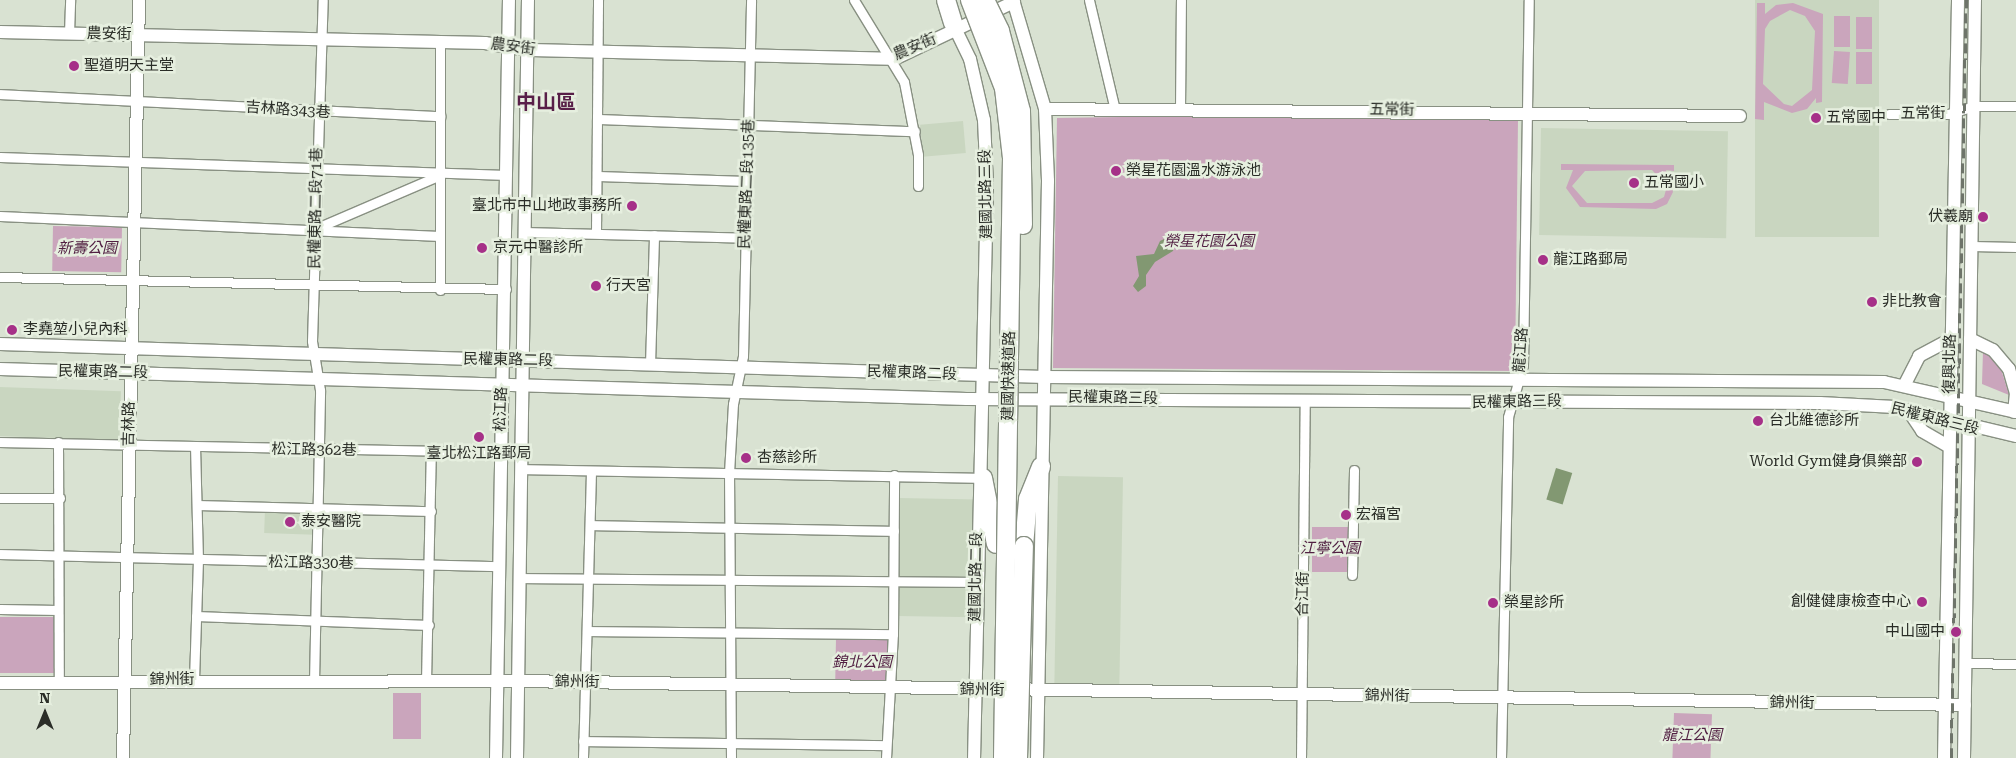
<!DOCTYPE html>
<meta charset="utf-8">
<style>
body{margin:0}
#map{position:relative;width:2016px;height:758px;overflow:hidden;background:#d9e2d2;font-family:"Roboto Serif","Noto Sans TC",serif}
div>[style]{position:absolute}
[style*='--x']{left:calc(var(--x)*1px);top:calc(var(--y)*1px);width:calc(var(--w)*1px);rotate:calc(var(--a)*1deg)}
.built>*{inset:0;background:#c9d6c0;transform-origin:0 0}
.green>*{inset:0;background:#caa5bc;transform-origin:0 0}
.water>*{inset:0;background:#829872;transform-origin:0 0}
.roads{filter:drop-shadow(1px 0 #889082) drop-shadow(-1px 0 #889082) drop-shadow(0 1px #889082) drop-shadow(0 -1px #889082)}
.street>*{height:9px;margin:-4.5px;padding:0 4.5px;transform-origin:4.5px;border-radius:4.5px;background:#fff}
.secondary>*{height:12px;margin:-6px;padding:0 6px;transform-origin:6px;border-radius:6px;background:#fff}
.highway>*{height:18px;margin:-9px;padding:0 9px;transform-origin:9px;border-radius:9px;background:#fff}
.rail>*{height:2.5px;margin-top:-1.25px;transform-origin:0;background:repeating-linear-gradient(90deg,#6e746a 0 10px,transparent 0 15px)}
.bridges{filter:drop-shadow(1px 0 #889082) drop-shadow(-1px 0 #889082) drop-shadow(0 1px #889082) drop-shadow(0 -1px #889082)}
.highway-bridge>*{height:18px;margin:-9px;padding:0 9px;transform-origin:9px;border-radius:9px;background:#fff}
.dots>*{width:14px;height:14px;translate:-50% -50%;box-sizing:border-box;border:2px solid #e6efdf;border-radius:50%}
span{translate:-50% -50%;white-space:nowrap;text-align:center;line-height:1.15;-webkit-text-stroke:5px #e6efdf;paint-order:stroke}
.street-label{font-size:15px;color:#2a2d27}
.poi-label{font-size:15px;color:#2a2d27}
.left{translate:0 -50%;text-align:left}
.right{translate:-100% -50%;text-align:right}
.park-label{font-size:15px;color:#522043;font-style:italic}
.district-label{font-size:20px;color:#581f48;font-weight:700}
.north{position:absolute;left:20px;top:688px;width:50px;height:50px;-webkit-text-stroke:4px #e6efdf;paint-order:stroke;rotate:0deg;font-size:14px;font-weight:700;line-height:20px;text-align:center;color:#2a2d27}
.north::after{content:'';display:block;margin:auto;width:18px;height:22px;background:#2a2d27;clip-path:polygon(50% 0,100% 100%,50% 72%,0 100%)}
</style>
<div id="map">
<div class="built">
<div style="left:1755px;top:0;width:124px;height:237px"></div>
<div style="left:963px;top:121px;width:32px;height:43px;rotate:85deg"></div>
<div style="left:1541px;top:128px;width:187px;height:107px;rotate:1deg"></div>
<div style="left:0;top:387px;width:121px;height:49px;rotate:2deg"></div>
<div style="left:1058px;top:476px;width:65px;height:211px;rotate:1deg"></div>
<div style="left:899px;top:498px;width:79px;height:118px;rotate:1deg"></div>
<div style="left:265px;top:509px;width:50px;height:24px;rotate:2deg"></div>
</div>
<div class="green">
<div style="clip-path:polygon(evenodd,1757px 3px,1765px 3px,1765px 14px,1776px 5px,1793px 3px,1823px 14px,1822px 102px,1816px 103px,1816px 98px,1807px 109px,1792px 113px,1764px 102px,1764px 120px,1755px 119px,1757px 3px,1790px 10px,1805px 16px,1815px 31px,1812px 90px,1792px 106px,1784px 104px,1763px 84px,1765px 29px,1770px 21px,1790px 10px)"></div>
<div style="left:1834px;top:16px;width:16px;height:31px"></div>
<div style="left:1856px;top:17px;width:16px;height:32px"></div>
<div style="left:1834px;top:51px;width:16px;height:32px;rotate:4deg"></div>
<div style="left:1856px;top:52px;width:16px;height:32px"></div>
<div style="clip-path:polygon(1182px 116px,1518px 120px,1515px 371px,1053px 368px,1057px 118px)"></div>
<div style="clip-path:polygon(evenodd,1561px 164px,1674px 165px,1674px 171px,1666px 170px,1673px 192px,1667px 204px,1656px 209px,1580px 207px,1566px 188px,1573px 170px,1561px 170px,1561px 164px,1652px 170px,1667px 186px,1664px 197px,1652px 203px,1587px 203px,1572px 186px,1585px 171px,1652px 170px)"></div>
<div style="left:53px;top:226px;width:69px;height:45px;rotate:1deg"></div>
<div style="clip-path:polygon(1983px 351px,1998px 359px,2009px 395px,1982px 384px)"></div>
<div style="left:1350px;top:527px;width:45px;height:38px;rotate:90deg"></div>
<div style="left:0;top:617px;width:58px;height:56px"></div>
<div style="left:836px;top:638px;width:53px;height:49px;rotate:1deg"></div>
<div style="left:393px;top:693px;width:28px;height:46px"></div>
<div style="left:1674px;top:713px;width:38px;height:45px;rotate:2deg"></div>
</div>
<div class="water">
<div style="clip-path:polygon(1168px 237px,1175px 245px,1173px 251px,1155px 262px,1146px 275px,1146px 286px,1138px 292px,1133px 286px,1139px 276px,1136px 256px,1154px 254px,1160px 241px)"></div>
<div style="left:1556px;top:468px;width:17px;height:33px;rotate:17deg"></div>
</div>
<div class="roads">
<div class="street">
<div style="--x:854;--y:0;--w:96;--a:58.6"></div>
<div style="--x:904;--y:82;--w:74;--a:79.1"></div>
<div style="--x:918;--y:155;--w:31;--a:90"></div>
<div style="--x:1089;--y:0;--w:113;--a:76.7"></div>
<div style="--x:69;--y:33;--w:33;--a:-88"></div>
<div style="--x:440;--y:42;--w:248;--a:90"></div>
<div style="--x:0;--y:94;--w:441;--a:2.9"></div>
<div style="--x:1180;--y:110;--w:110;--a:-89.5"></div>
<div style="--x:1889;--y:114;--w:59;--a:0"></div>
<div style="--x:1948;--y:114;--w:27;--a:-17"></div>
<div style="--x:1974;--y:106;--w:42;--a:0"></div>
<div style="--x:597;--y:119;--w:318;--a:2.2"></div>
<div style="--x:0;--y:157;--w:507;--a:2.03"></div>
<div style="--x:598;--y:176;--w:148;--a:1.9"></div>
<div style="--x:0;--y:216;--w:440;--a:2.6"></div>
<div style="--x:319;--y:227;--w:129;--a:-23.2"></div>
<div style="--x:524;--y:232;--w:222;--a:1.5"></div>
<div style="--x:596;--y:233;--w:233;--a:-89.5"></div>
<div style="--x:1972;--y:246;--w:44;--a:1.3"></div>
<div style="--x:0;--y:277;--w:506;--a:1.36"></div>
<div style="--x:650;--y:364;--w:129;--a:-88.2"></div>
<div style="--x:0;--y:442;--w:500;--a:1.15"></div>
<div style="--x:58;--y:442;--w:242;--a:89.8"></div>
<div style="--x:521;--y:469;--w:462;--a:1.1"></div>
<div style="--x:0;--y:498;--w:60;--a:0"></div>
<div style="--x:197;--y:505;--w:234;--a:1.5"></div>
<div style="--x:590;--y:525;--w:304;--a:1.1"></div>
<div style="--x:0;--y:554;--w:496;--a:1.4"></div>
<div style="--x:1352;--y:575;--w:105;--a:-88.9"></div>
<div style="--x:519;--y:578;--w:457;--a:0.5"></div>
<div style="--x:0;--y:609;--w:58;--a:1"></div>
<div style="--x:196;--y:616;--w:233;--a:2.2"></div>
<div style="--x:588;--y:631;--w:305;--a:0.6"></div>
<div style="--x:1966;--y:663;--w:50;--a:1.1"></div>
<div style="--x:194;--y:680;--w:120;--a:-88.1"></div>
<div style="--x:198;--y:560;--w:112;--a:-91.5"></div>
<div style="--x:314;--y:682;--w:292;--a:-88.8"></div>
<div style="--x:320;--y:390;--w:50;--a:-99.3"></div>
<div style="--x:312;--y:341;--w:341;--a:-88.2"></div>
<div style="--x:426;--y:682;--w:230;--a:-88.8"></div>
<div style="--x:583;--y:741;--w:303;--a:0.8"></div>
<div style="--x:583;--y:758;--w:286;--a:-88.4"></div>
<div style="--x:731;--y:758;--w:285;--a:-90.4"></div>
<div style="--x:729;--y:473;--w:69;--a:-86.7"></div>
<div style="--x:733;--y:404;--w:49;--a:-78.2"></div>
<div style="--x:743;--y:356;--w:356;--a:-88.7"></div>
<div style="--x:886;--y:758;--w:124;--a:-86.8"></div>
<div style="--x:893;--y:634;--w:159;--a:-89.6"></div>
<div style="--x:1301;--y:758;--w:358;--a:-89.4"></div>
<div style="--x:1501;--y:758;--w:341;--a:-88.8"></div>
<div style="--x:1508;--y:417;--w:54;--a:-73.9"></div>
<div style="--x:1523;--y:365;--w:365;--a:-89.1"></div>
</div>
<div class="secondary">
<div style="--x:1013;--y:0;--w:114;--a:73.6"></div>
<div style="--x:1045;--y:109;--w:72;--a:87.6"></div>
<div style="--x:1048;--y:181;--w:577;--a:91.09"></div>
<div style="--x:952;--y:22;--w:41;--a:64.1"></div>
<div style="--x:970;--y:59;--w:63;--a:77.1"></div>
<div style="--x:984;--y:120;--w:67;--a:87.4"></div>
<div style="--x:987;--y:187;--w:571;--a:91.3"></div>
<div style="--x:0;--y:32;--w:485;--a:1.3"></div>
<div style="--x:485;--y:43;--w:43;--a:9.5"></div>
<div style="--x:527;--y:50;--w:367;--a:1.4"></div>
<div style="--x:894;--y:59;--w:133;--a:-25.4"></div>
<div style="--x:1045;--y:109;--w:695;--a:0.58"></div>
<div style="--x:1970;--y:339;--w:25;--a:26"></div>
<div style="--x:1993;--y:350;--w:25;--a:50"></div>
<div style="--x:2009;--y:369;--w:25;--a:74"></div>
<div style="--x:2016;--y:393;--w:19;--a:96"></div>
<div style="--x:0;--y:344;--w:1045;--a:1.81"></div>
<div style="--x:1044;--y:377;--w:840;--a:0.34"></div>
<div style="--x:1884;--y:382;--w:135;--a:12.8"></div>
<div style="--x:0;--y:369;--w:967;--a:1.78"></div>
<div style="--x:967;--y:399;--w:853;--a:0.27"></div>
<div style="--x:1820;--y:403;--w:75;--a:3.1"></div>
<div style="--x:1895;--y:407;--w:124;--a:13.5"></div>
<div style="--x:1905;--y:384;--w:31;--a:-63"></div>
<div style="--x:1919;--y:356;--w:36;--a:-28"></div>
<div style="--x:1908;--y:410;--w:25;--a:56"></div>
<div style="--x:1922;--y:431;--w:30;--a:30"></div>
<div style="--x:0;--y:683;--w:518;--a:-0.22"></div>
<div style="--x:518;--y:681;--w:1447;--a:0.95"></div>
<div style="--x:123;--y:758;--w:758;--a:-88.79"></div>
<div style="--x:496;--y:758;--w:758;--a:-89.02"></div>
<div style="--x:517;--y:758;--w:758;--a:-89.17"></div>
<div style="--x:1944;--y:758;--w:758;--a:-88.94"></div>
<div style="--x:1964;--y:758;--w:758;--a:-89.17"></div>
</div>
<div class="highway">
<div style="--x:946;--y:0;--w:24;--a:73"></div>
<div style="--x:983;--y:478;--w:67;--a:78.9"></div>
<div style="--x:1024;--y:546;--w:47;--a:-85.1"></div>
<div style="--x:1028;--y:499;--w:35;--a:-68"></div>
</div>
</div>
<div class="rail">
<div style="--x:1951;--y:758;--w:758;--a:-88.87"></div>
</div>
<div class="bridges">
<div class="highway-bridge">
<div style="--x:970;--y:0;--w:94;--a:68.9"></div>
<div style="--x:1004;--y:88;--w:70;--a:83.5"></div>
<div style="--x:1012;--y:158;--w:600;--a:90.86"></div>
<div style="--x:985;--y:0;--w:34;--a:64"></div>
<div style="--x:1000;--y:31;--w:83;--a:75.3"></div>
<div style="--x:1021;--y:111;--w:114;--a:89"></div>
<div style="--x:1018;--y:758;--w:212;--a:-88.4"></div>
</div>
</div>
<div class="dots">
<div style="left:74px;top:66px;background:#a63088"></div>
<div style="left:1816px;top:118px;background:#a63088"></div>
<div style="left:1116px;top:171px;background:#a63088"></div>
<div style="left:1634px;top:183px;background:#a63088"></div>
<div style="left:632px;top:206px;background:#a63088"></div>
<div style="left:1983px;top:217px;background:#a63088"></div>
<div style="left:482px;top:248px;background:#a63088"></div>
<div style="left:1543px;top:260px;background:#a63088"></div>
<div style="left:596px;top:286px;background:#a63088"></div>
<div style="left:1872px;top:302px;background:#a63088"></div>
<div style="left:12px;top:330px;background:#a63088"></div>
<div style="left:1758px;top:421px;background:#a63088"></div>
<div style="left:479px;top:437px;background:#a63088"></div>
<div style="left:746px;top:458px;background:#a63088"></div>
<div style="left:1917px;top:462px;background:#a63088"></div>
<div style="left:1346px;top:515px;background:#a63088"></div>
<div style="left:290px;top:522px;background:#a63088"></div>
<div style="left:1922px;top:602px;background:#a63088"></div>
<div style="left:1493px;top:603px;background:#a63088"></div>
<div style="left:1956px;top:632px;background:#a63088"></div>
</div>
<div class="street-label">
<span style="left:109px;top:34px;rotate:1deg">農安街</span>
<span style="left:513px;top:47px;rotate:8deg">農安街</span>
<span style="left:915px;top:47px;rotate:-23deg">農安街</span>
<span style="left:288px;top:110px;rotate:4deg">吉林路343巷</span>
<span style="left:1392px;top:110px;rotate:1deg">五常街</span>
<span style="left:1923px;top:114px">五常街</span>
<span style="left:747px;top:184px;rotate:-88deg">民權東路二段135巷</span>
<span style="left:986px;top:194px;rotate:-91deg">建國北路三段</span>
<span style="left:316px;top:208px;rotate:-89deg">民權東路二段71巷</span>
<span style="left:1521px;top:350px;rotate:-86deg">龍江路</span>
<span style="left:508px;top:360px;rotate:1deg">民權東路二段</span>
<span style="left:1950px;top:364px;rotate:-89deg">復興北路</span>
<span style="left:103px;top:372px;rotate:1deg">民權東路二段</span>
<span style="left:912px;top:373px;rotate:2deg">民權東路二段</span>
<span style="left:1009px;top:376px;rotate:-89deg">建國快速道路</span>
<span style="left:1113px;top:398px;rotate:1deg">民權東路三段</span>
<span style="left:1517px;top:402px;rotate:-1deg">民權東路三段</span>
<span style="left:501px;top:409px;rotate:-88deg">松江路</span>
<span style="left:1935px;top:419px;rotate:14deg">民權東路三段</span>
<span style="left:129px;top:424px;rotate:-89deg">吉林路</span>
<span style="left:314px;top:450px;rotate:1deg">松江路362巷</span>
<span style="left:311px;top:563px;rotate:1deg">松江路330巷</span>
<span style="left:976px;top:577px;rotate:-89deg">建國北路二段</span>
<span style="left:1303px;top:594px;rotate:-89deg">合江街</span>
<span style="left:172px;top:680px">錦州街</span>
<span style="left:577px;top:682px;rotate:1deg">錦州街</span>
<span style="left:982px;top:690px;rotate:1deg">錦州街</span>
<span style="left:1387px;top:696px;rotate:1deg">錦州街</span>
<span style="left:1792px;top:703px;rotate:1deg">錦州街</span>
</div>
<div class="poi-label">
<span class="left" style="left:84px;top:66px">聖道明天主堂</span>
<span class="left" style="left:1826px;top:118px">五常國中</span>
<span class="left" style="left:1126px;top:171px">榮星花園溫水游泳池</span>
<span class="left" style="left:1644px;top:183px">五常國小</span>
<span class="right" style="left:622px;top:206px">臺北市中山地政事務所</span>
<span class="right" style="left:1973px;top:217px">伏羲廟</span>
<span class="left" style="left:493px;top:248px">京元中醫診所</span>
<span class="left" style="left:1553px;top:260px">龍江路郵局</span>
<span class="left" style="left:606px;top:286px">行天宮</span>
<span class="left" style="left:1882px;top:302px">非比教會</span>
<span class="left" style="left:23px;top:330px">李堯堃小兒內科</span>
<span class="left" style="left:1769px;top:421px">台北維德診所</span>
<span style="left:479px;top:454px">臺北松江路郵局</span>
<span class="left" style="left:757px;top:458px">杏慈診所</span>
<span class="right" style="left:1907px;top:462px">World Gym健身俱樂部</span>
<span class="left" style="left:1356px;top:515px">宏福宮</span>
<span class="left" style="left:301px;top:522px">泰安醫院</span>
<span class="right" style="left:1911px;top:602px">創健健康檢查中心</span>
<span class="left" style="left:1504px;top:603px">榮星診所</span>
<span class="right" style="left:1945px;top:632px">中山國中</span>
</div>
<div class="park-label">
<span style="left:1209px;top:242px">榮星花園公園</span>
<span style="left:87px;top:249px">新壽公園</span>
<span style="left:1330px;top:549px">江寧公園</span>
<span style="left:862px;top:663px">錦北公園</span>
<span style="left:1692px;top:736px">龍江公園</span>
</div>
<div class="district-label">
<span style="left:546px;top:102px">中山區</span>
</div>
<div class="north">N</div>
</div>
